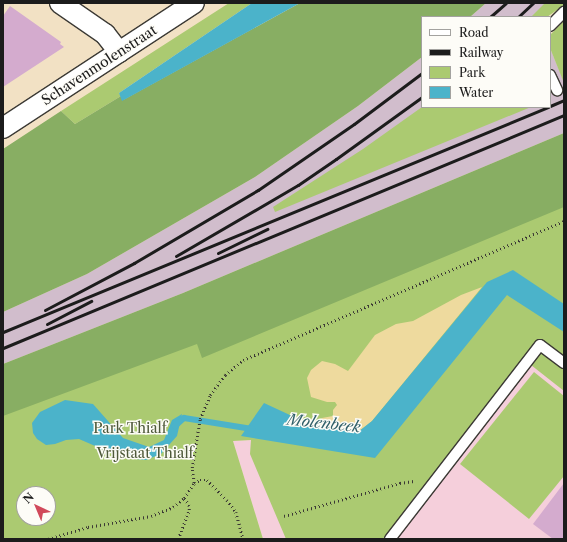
<!DOCTYPE html>
<style>
body{margin:0}
#map{position:relative;width:567px;height:542px;overflow:hidden;background:#f2e1c4;font-family:"Libre Caslon Text",serif}
div>[style]{position:absolute}
[style*='--x']{left:calc(var(--x)*1px);top:calc(var(--y)*1px);width:calc(var(--w)*1px);rotate:calc(var(--a)*1deg)}
.built>*{inset:0;background:#f5cfdb}
.industrial>*{inset:0;background:#d1bdcc}
.green>*{inset:0;background:#abca71}
.forest>*{inset:0;background:#88ae63}
.sand>*{inset:0;background:#eeda9e}
.water>*{inset:0;background:#4bb3ca}
.stream>*{height:6px;margin:-3px;padding:0 3px;transform-origin:3px;border-radius:3px;background:#4bb3ca}
.building>*{inset:0;background:#d4abce}
.path>*{height:2.5px;margin-top:-1.25px;transform-origin:0;background:repeating-linear-gradient(90deg,#3c3a35 0 1px,transparent 0 4px)}
.roads{filter:drop-shadow(1px 0 #3c3a35) drop-shadow(-1px 0 #3c3a35) drop-shadow(0 1px #3c3a35) drop-shadow(0 -1px #3c3a35)}
.lane>*{height:10px;margin:-5px;padding:0 5px;transform-origin:5px;border-radius:5px;background:#fff}
.street>*{height:20px;margin:-10px;padding:0 10px;transform-origin:10px;border-radius:10px;background:#fff}
.rail>*{height:3px;margin:-1.5px;padding:0 1.5px;transform-origin:1.5px;border-radius:1.5px;background:#1c1c1c}
span{translate:-50% -50%;white-space:nowrap;text-align:center;line-height:1.15;-webkit-text-stroke:3px #fdfcf7;paint-order:stroke}
.street-label{font-size:14px;color:#1c1c1c}
.park-label{font-size:14px;color:#4e593a}
.water-label{font-size:15px;color:#31606a;font-style:italic}
.frame{position:absolute;inset:0;border:4px solid #1c1c1c;pointer-events:none}
.legend{position:absolute;left:421px;top:16px;width:130px;height:92px;box-sizing:border-box;background:#fdfcf7;border:1px solid #a3a29f;margin:0;padding:5px 7px;list-style:none;font-size:12px;color:#1c1c1c}
.legend li{display:flex;align-items:center;gap:8px;height:20px}
.legend b{width:20px;border:1px solid #a3a29f}
.north{position:absolute;left:16px;top:486px;width:40px;height:40px;box-sizing:border-box;background:#fdfcf7;border:1px solid #a3a29f;border-radius:50%;rotate:316deg;font-size:11px;font-weight:700;line-height:16px;text-align:center;color:#1c1c1c}
.north::after{content:'';display:block;margin:auto;width:14px;height:18px;background:#d1495b;clip-path:polygon(50% 0,100% 100%,50% 72%,0 100%)}
</style>
<div id="map">
<div class="built">
<div style="clip-path:polygon(564px 332px,564px 539px,263px 539px,233px 441px,253px 440px)"></div>
</div>
<div class="industrial">
<div style="clip-path:polygon(486px 3px,554px 3px,539px 17px,470px 17px)"></div>
<div style="clip-path:polygon(550px 48px,564px 82px,564px 133px,183px 293px,3px 364px,3px 312px,87px 274px,255px 177px,358px 106px,422px 57px,422px 107px,550px 107px)"></div>
</div>
<div class="green">
<div style="clip-path:polygon(229px 3px,252px 3px,119px 93px,121px 96px,75px 124px,61px 111px)"></div>
<div style="clip-path:polygon(545px 3px,564px 3px,564px 5px,547px 17px,531px 17px)"></div>
<div style="clip-path:polygon(564px 21px,564px 83px,550px 48px,550px 35px)"></div>
<div style="clip-path:polygon(422px 107px,531px 107px,275px 212px,273px 207px,363px 149px)"></div>
<div style="clip-path:polygon(evenodd,564px 148px,564px 391px,531px 365px,387px 539px,286px 539px,250px 454px,251px 440px,233px 441px,263px 539px,3px 539px,3px 365px,564px 148px,24px 494px,48px 494px,48px 518px,24px 518px,24px 494px)"></div>
<div style="clip-path:polygon(534px 372px,564px 396px,564px 476px,529px 519px,460px 464px)"></div>
</div>
<div class="forest">
<div style="clip-path:polygon(300px 3px,486px 3px,470px 17px,422px 17px,422px 57px,358px 106px,255px 177px,87px 274px,3px 312px,3px 149px,61px 111px,75px 124px,121px 96px,123px 100px)"></div>
<div style="clip-path:polygon(564px 133px,564px 207px,202px 358px,197px 344px,3px 416px,3px 364px,183px 293px)"></div>
</div>
<div class="sand">
<div style="clip-path:polygon(482px 287px,372px 421px,358px 432px,318px 424px,322px 418px,333px 416px,333px 410px,337px 405px,335px 402px,327px 402px,311px 397px,307px 378px,311px 370px,322px 361px,335px 364px,348px 371px,375px 335px,396px 324px,413px 321px,461px 295px)"></div>
</div>
<div class="water">
<div style="clip-path:polygon(252px 3px,300px 3px,122px 101px,119px 93px)"></div>
<div style="clip-path:polygon(513px 270px,564px 304px,564px 332px,507px 295px,375px 458px,241px 436px,264px 403px,305px 422px,358px 432px,372px 421px,487px 282px)"></div>
<div style="clip-path:polygon(65px 400px,93px 404px,123px 438px,149px 447px,164px 440px,172px 420px,182px 414px,177px 436px,161px 454px,146px 460px,136px 459px,109px 452px,79px 439px,66px 440px,55px 444px,46px 445px,37px 439px,33px 433px,32px 423px,40px 412px)"></div>
</div>
<div class="stream">
<div style="--x:175;--y:426;--w:12;--a:-42"></div>
<div style="--x:184;--y:418;--w:69;--a:9.2"></div>
</div>
<div class="building">
<div style="clip-path:polygon(10px 6px,61px 42px,60px 44px,64px 47px,3px 87px,3px 16px)"></div>
<div style="clip-path:polygon(564px 483px,564px 539px,553px 539px,533px 524px)"></div>
</div>
<div class="path">
<div style="--x:194;--y:483;--w:7;--a:-27"></div>
<div style="--x:200;--y:480;--w:7;--a:0"></div>
<div style="--x:207;--y:480;--w:28;--a:45"></div>
<div style="--x:227;--y:500;--w:15;--a:53"></div>
<div style="--x:236;--y:512;--w:28;--a:75"></div>
<div style="--x:284;--y:516;--w:121;--a:-15.9"></div>
<div style="--x:400;--y:483;--w:14;--a:-8"></div>
<div style="--x:48;--y:539;--w:42;--a:-16.7"></div>
<div style="--x:88;--y:527;--w:64;--a:-9.9"></div>
<div style="--x:151;--y:516;--w:24;--a:-22"></div>
<div style="--x:173;--y:507;--w:14;--a:-39"></div>
<div style="--x:184;--y:498;--w:18;--a:-56"></div>
<div style="--x:194;--y:483;--w:15;--a:-98"></div>
<div style="--x:192;--y:468;--w:50;--a:-80.7"></div>
<div style="--x:200;--y:419;--w:26;--a:-67"></div>
<div style="--x:210;--y:395;--w:25;--a:-53"></div>
<div style="--x:225;--y:375;--w:23;--a:-40"></div>
<div style="--x:243;--y:360;--w:350;--a:-23.4"></div>
<div style="--x:178;--y:539;--w:31;--a:-69"></div>
<div style="--x:189;--y:510;--w:4;--a:-90"></div>
<div style="--x:189;--y:506;--w:9;--a:-122"></div>
</div>
<div class="roads">
<div class="lane">
<div style="--x:550;--y:26;--w:20;--a:-45"></div>
<div style="--x:550;--y:75;--w:17;--a:65"></div>
<div style="--x:390;--y:539;--w:245;--a:-52.3"></div>
<div style="--x:540;--y:345;--w:30;--a:37"></div>
</div>
<div class="street">
<div style="--x:60;--y:3;--w:55;--a:34.6"></div>
<div style="--x:105;--y:34;--w:23;--a:52"></div>
<div style="--x:3;--y:128;--w:228;--a:-33.2"></div>
</div>
</div>
<div class="rail">
<div style="--x:490;--y:17;--w:21;--a:-41"></div>
<div style="--x:518;--y:17;--w:21;--a:-43"></div>
<div style="--x:550;--y:106;--w:15;--a:-23"></div>
<div style="--x:218;--y:253;--w:55;--a:-26.1"></div>
<div style="--x:176;--y:256;--w:141;--a:-30.2"></div>
<div style="--x:298;--y:185;--w:46;--a:-34.4"></div>
<div style="--x:336;--y:159;--w:106;--a:-35.8"></div>
<div style="--x:45;--y:310;--w:101;--a:-27.8"></div>
<div style="--x:134;--y:263;--w:144;--a:-30.5"></div>
<div style="--x:258;--y:190;--w:116;--a:-34.5"></div>
<div style="--x:354;--y:124;--w:85;--a:-36.9"></div>
<div style="--x:47;--y:324;--w:50;--a:-27.6"></div>
<div style="--x:3;--y:332;--w:590;--a:-22.43"></div>
<div style="--x:3;--y:348;--w:607;--a:-22.55"></div>
</div>
<div class="street-label">
<span style="left:99px;top:65px;rotate:-33deg">Schavenmolenstraat</span>
</div>
<div class="park-label">
<span style="left:130px;top:428px">Park Thialf</span>
<span style="left:145px;top:453px">Vrijstaat Thialf</span>
</div>
<div class="water-label">
<span style="left:324px;top:423px;rotate:6deg">Molenbeek</span>
</div>
<div class="frame"></div>
<ul class="legend">
<li><b style="height:5px;background:#fff"></b>Road</li>
<li><b style="height:5px;background:#1c1c1c"></b>Railway</li>
<li><b style="height:11px;background:#abca71"></b>Park</li>
<li><b style="height:11px;background:#4bb3ca"></b>Water</li>
</ul>
<div class="north">N</div>
</div>
